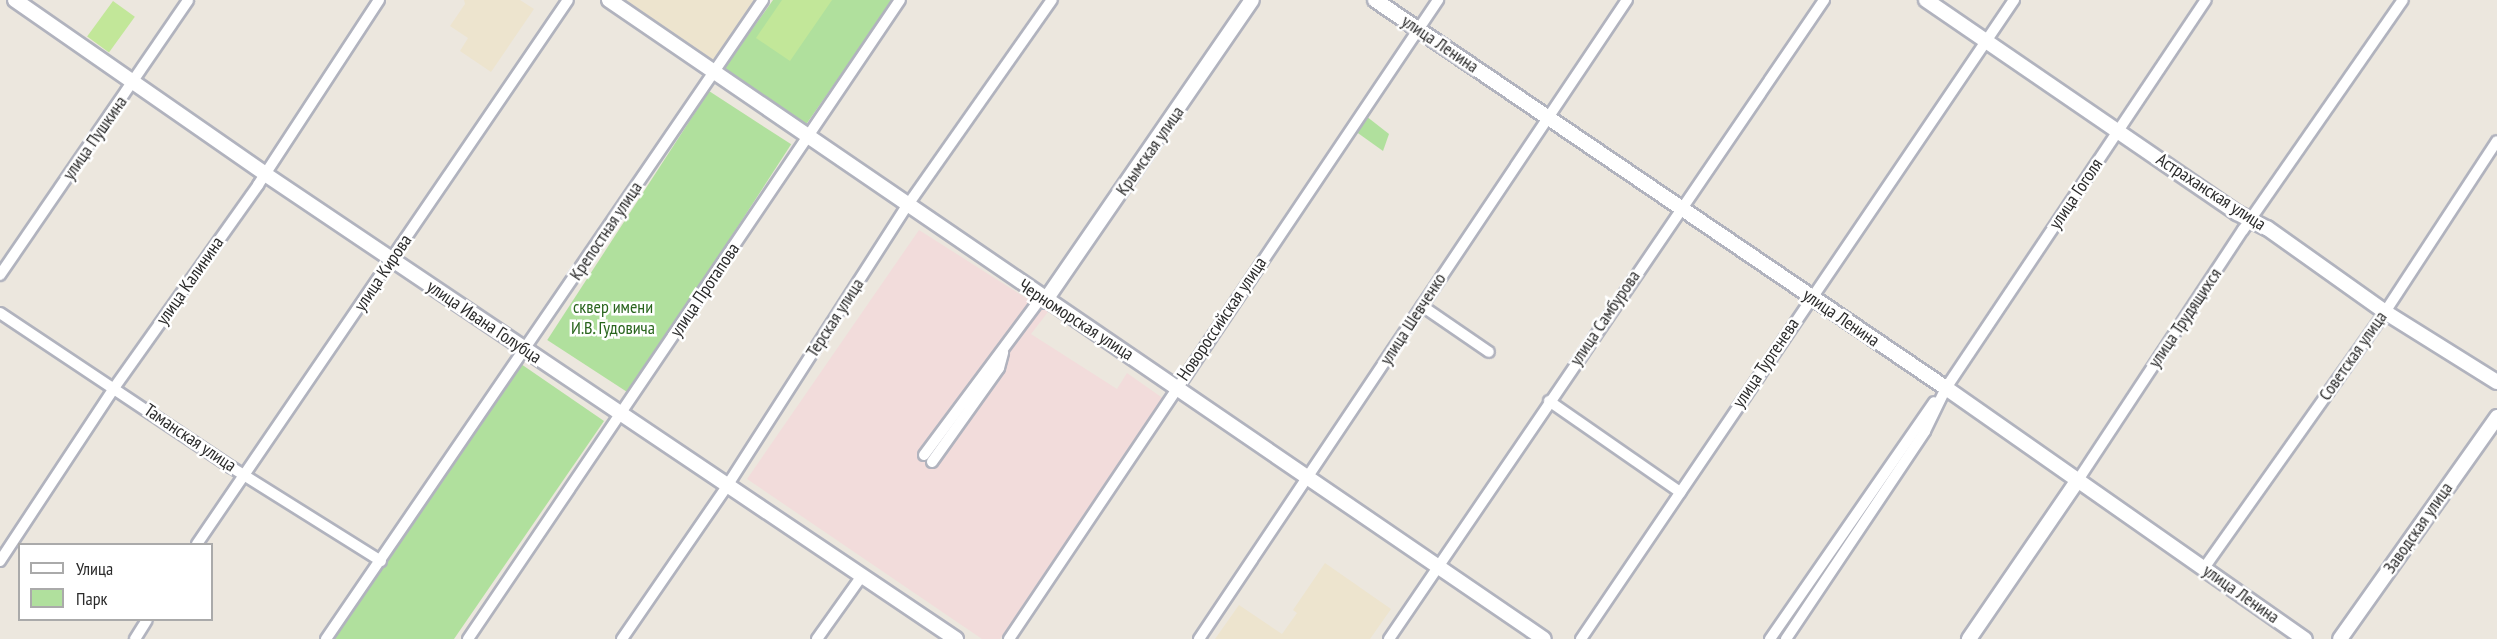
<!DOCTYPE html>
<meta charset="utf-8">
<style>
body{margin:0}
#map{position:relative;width:2497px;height:639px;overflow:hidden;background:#ece7de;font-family:"PT Sans Narrow",sans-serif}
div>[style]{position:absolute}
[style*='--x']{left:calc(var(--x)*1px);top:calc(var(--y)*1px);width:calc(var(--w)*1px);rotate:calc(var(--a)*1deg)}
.education>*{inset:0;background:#ede4ce}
.medical>*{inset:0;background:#f2dcdb}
.green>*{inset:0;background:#b0e09d;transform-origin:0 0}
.pitch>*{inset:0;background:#c2e799;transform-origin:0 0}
.roads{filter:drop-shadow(2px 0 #b1b3be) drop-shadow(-2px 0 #b1b3be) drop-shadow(0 2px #b1b3be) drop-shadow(0 -2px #b1b3be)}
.street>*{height:10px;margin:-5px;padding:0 5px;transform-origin:5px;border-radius:5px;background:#fff}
.secondary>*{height:14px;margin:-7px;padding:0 7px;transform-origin:7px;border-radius:7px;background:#fff}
span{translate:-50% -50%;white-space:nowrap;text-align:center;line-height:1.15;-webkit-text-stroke:5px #fff;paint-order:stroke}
.street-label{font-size:18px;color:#2b2b2b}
.park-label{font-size:18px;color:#29651d}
.legend{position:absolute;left:18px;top:543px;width:195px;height:78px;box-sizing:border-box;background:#fff;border:2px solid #aaa;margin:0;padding:8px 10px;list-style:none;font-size:18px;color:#2b2b2b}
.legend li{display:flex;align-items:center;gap:12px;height:30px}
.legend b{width:30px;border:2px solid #aaa}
</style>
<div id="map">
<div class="education">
<div style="clip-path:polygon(464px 0,520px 0,534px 9px,491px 72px,460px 51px,468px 38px,450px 26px,465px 4px)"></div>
<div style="clip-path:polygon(625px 0,758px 0,715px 62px)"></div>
<div style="clip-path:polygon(1325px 563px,1391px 609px,1370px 639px,1215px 639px,1239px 605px,1282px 634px,1297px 613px,1293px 610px)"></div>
</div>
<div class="medical">
<div style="clip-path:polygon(919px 230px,1048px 312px,1031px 334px,1117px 389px,1127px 373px,1164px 399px,1000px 639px,982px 639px,747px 479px)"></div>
</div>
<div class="green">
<div style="clip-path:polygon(773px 0,893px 0,805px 126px,723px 70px)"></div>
<div style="left:709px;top:91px;width:98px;height:297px;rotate:33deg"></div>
<div style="clip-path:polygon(1366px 116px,1389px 134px,1383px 151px,1355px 131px)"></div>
<div style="clip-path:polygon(521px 364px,604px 421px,454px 639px,330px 639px)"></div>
</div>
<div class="pitch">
<div style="clip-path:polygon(782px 0,832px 0,790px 61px,756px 38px)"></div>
<div style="left:113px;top:1px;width:27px;height:44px;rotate:36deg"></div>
</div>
<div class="roads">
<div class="street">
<div style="--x:0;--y:275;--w:333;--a:-55.6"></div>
<div style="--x:1422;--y:306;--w:81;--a:34.5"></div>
<div style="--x:0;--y:313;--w:278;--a:33.7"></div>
<div style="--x:231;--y:467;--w:177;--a:32.1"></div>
<div style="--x:1549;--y:401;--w:160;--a:34.8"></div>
<div style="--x:924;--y:455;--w:196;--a:-53.3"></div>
<div style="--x:932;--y:462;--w:115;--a:-54.5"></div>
<div style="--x:999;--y:368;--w:16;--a:-75"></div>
<div style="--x:2078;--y:480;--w:300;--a:-56.6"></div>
<div style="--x:2243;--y:230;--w:280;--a:-55.2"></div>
<div style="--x:197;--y:544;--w:658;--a:-55.71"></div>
<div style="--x:0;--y:561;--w:207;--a:-56.6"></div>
<div style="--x:114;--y:388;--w:249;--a:-54.6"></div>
<div style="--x:258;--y:185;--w:221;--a:-56.8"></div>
<div style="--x:2204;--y:568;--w:314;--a:-54.7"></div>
<div style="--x:2385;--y:312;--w:204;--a:-56.8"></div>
<div style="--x:135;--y:639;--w:22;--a:-58"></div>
<div style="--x:326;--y:639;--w:774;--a:-55.63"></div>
<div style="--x:468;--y:639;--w:771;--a:-55.94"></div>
<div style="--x:622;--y:639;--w:186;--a:-55.5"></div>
<div style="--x:727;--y:486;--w:333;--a:-57.3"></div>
<div style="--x:907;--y:206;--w:252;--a:-54.9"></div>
<div style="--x:817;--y:639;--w:76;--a:-54.6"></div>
<div style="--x:1009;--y:639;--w:770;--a:-56.12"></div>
<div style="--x:1199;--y:639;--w:769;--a:-56.19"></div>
<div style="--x:1389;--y:639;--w:773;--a:-55.75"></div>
<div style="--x:1581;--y:639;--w:772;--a:-55.88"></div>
<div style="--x:1770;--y:639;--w:288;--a:-55.3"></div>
<div style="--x:1786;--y:639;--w:250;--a:-56.2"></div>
<div style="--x:1925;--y:431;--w:48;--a:-64"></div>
<div style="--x:1946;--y:388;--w:467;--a:-56.2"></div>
</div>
<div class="secondary">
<div style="--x:15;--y:0;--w:305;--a:34.8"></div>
<div style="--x:265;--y:174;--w:833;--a:33.94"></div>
<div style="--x:609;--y:0;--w:1132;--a:34.35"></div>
<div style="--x:1375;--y:0;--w:690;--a:34.2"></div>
<div style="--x:1946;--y:388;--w:438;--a:35"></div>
<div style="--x:1926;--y:0;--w:377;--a:34.4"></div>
<div style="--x:2237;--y:213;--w:34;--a:27"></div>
<div style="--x:2267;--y:228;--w:145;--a:35.4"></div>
<div style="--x:2385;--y:312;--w:132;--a:32"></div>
<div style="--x:1045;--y:301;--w:365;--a:-55.5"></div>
<div style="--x:1969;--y:639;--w:193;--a:-55.6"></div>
<div style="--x:2340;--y:639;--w:272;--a:-54.7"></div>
</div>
</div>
<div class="street-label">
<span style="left:1440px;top:44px;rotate:34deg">улица Ленина</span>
<span style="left:95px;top:138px;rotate:-55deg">улица Пушкина</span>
<span style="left:1150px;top:151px;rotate:-55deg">Крымская улица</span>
<span style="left:2211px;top:192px;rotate:33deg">Астраханская улица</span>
<span style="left:2076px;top:194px;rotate:-56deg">улица Гоголя</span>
<span style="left:606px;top:231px;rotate:-56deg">Крепостная улица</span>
<span style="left:383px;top:273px;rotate:-56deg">улица Кирова</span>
<span style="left:190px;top:281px;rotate:-55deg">улица Калинина</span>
<span style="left:705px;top:290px;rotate:-56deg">улица Протапова</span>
<span style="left:835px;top:318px;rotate:-57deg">Терская улица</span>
<span style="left:1605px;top:318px;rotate:-56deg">улица Самбурова</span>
<span style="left:1841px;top:318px;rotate:34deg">улица Ленина</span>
<span style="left:2185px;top:318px;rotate:-56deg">улица Трудящихся</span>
<span style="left:1222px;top:319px;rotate:-56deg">Новороссийская улица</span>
<span style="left:1413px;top:319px;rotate:-57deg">улица Шевченко</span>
<span style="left:1076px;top:320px;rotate:33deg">Черноморская улица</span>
<span style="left:484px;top:322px;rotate:34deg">улица Ивана Голубца</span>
<span style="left:2353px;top:356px;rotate:-55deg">Советская улица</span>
<span style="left:1766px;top:363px;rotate:-56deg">улица Тургенева</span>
<span style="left:190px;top:438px;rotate:34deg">Таманская улица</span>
<span style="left:2418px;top:528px;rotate:-55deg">Заводская улица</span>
<span style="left:2241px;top:594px;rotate:35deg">улица Ленина</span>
</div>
<div class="park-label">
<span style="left:613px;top:318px">сквер имени<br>И.В. Гудовича</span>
</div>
<ul class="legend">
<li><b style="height:8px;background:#fff"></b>Улица</li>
<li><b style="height:16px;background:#b0e09d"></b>Парк</li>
</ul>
</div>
